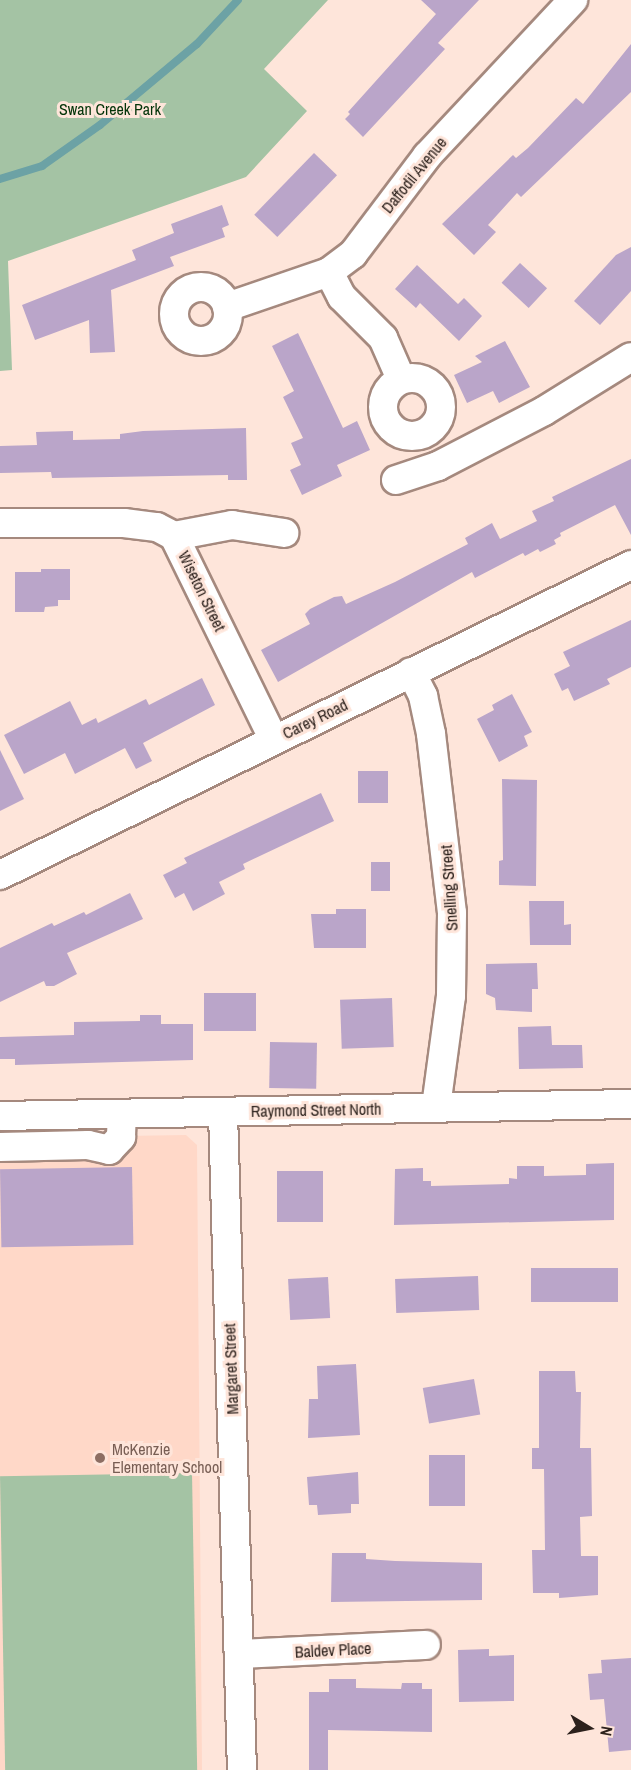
<!DOCTYPE html>
<style>
body{margin:0}
#map{position:relative;width:631px;height:1770px;overflow:hidden;background:#fee5da;font-family:"Archivo Narrow",sans-serif}
div>[style]{position:absolute}
[style*='--x']{left:calc(var(--x)*1px);top:calc(var(--y)*1px);width:calc(var(--w)*1px);rotate:calc(var(--a)*1deg)}
.built>*{inset:0;background:#ffd8c8}
.green>*{inset:0;background:#a4c3a4;transform-origin:0 0}
.stream>*{height:8px;margin:-4px;padding:0 4px;transform-origin:4px;border-radius:4px;background:#6ca2a5}
.building>*{inset:0;background:#baa5c9;transform-origin:0 0}
.roads{filter:drop-shadow(2px 0 #a5897e) drop-shadow(-2px 0 #a5897e) drop-shadow(0 2px #a5897e) drop-shadow(0 -2px #a5897e)}
.minor>*{height:28px;margin:-14px;padding:0 14px;transform-origin:14px;border-radius:14px;background:#fff}
.minor>.ring{margin:-14px;padding:0;box-sizing:content-box;background:none;border:28px solid #fff;border-radius:50%}
.dots>*{width:16px;height:16px;translate:-50% -50%;box-sizing:border-box;border:3px solid #fee5da;border-radius:50%}
span{translate:-50% -50%;white-space:nowrap;text-align:center;line-height:1.15;-webkit-text-stroke:6px #fee5da;paint-order:stroke}
.park-label{font-size:16px;color:#023308}
.street-label{font-size:16px;color:#2c211c}
.education-label{font-size:16px;color:#785e54}
.left{translate:0 -50%;text-align:left}
.north{position:absolute;left:559px;top:1698px;width:60px;height:60px;-webkit-text-stroke:4px #fee5da;paint-order:stroke;rotate:100deg;font-size:16px;font-weight:700;line-height:24px;text-align:center;color:#2c211c}
.north::after{content:'';display:block;margin:auto;width:21px;height:27px;background:#2c211c;clip-path:polygon(50% 0,100% 100%,50% 72%,0 100%)}
</style>
<div id="map">
<div class="built">
<div style="clip-path:polygon(186px 1135px,197px 1145px,202px 1770px,0 1770px,0 1138px)"></div>
</div>
<div class="green">
<div style="clip-path:polygon(0 0,328px 0,264px 69px,307px 111px,246px 177px,8px 261px,12px 370px,0 371px)"></div>
<div style="left:192px;top:1473px;width:297px;height:192px;rotate:89deg"></div>
</div>
<div class="stream">
<div style="--x:0;--y:179;--w:44;--a:-17.2"></div>
<div style="--x:42;--y:166;--w:71;--a:-35.3"></div>
<div style="--x:100;--y:125;--w:126;--a:-39.9"></div>
<div style="--x:197;--y:44;--w:60;--a:-47"></div>
</div>
<div class="building">
<div style="clip-path:polygon(421px 0,479px 0,438px 43px,445px 49px,363px 137px,345px 119px,350px 114px,348px 112px,436px 14px)"></div>
<div style="clip-path:polygon(631px 44px,631px 92px,521px 197px,517px 193px,488px 225px,496px 232px,474px 255px,442px 224px,513px 155px,516px 158px,528px 148px,576px 98px,583px 104px)"></div>
<div style="left:314px;top:153px;width:32px;height:86px;rotate:44deg"></div>
<div style="clip-path:polygon(222px 205px,229px 225px,222px 228px,225px 237px,170px 257px,174px 266px,111px 290px,115px 352px,90px 353px,89px 320px,35px 340px,22px 305px,136px 260px,132px 250px,174px 233px,171px 224px)"></div>
<div style="clip-path:polygon(631px 247px,631px 291px,600px 325px,574px 301px,616px 255px)"></div>
<div style="left:520px;top:263px;width:37px;height:27px;rotate:43deg"></div>
<div style="clip-path:polygon(417px 265px,458px 304px,464px 298px,482px 316px,459px 341px,420px 303px,416px 308px,395px 289px)"></div>
<div style="clip-path:polygon(298px 333px,343px 428px,357px 421px,370px 450px,337px 465px,342px 476px,302px 495px,290px 470px,301px 465px,291px 443px,303px 438px,283px 397px,294px 391px,272px 346px)"></div>
<div style="clip-path:polygon(505px 341px,530px 387px,499px 403px,493px 391px,467px 403px,454px 375px,482px 362px,475px 356px)"></div>
<div style="clip-path:polygon(246px 428px,247px 480px,228px 480px,228px 475px,52px 478px,51px 472px,0 473px,0 446px,37px 445px,36px 432px,73px 431px,73px 440px,120px 439px,120px 434px,143px 431px)"></div>
<div style="clip-path:polygon(631px 459px,631px 535px,615px 505px,560px 533px,561px 536px,554px 540px,556px 544px,540px 552px,538px 549px,525px 556px,523px 553px,475px 578px,472px 572px,278px 682px,261px 650px,310px 624px,305px 614px,310px 609px,334px 597px,342px 596px,346px 604px,395px 582px,468px 544px,465px 538px,492px 523px,500px 539px,537px 521px,532px 511px,554px 501px,552px 497px)"></div>
<div style="clip-path:polygon(41px 569px,70px 569px,70px 600px,58px 600px,58px 606px,45px 607px,44px 612px,15px 612px,15px 572px,41px 572px)"></div>
<div style="clip-path:polygon(631px 620px,631px 667px,607px 679px,610px 684px,574px 701px,568px 688px,562px 691px,554px 674px,570px 666px,563px 652px)"></div>
<div style="clip-path:polygon(202px 678px,215px 705px,143px 743px,152px 761px,136px 769px,125px 748px,75px 774px,65px 753px,24px 774px,4px 735px,70px 701px,82px 725px,96px 718px,98px 723px,146px 699px,149px 705px)"></div>
<div style="clip-path:polygon(512px 694px,532px 732px,524px 736px,528px 746px,499px 762px,477px 719px,494px 710px,492px 705px)"></div>
<div style="clip-path:polygon(0 750px,24px 799px,0 811px)"></div>
<div style="left:358px;top:771px;width:30px;height:32px"></div>
<div style="clip-path:polygon(502px 779px,537px 780px,536px 886px,499px 885px,499px 861px,503px 860px)"></div>
<div style="clip-path:polygon(321px 793px,334px 821px,243px 864px,245px 869px,219px 882px,225px 894px,193px 911px,184px 893px,175px 898px,163px 875px,187px 863px,184px 858px)"></div>
<div style="left:371px;top:862px;width:19px;height:29px"></div>
<div style="clip-path:polygon(130px 893px,143px 919px,67px 953px,77px 974px,54px 986px,46px 986px,44px 981px,0 1002px,0 948px,52px 923px,54px 926px,84px 912px,86px 915px)"></div>
<div style="clip-path:polygon(529px 901px,564px 901px,564px 925px,571px 924px,571px 945px,530px 945px)"></div>
<div style="clip-path:polygon(336px 909px,366px 909px,366px 948px,314px 948px,311px 914px,336px 914px)"></div>
<div style="clip-path:polygon(537px 963px,538px 989px,532px 989px,532px 1012px,496px 1010px,495px 998px,486px 994px,486px 964px)"></div>
<div style="left:204px;top:993px;width:52px;height:38px"></div>
<div style="left:392px;top:998px;width:49px;height:52px;rotate:88deg"></div>
<div style="clip-path:polygon(140px 1015px,161px 1015px,161px 1024px,193px 1024px,193px 1060px,15px 1065px,15px 1059px,0 1059px,0 1037px,74px 1035px,74px 1022px,140px 1021px)"></div>
<div style="clip-path:polygon(551px 1026px,552px 1045px,582px 1045px,583px 1068px,519px 1069px,518px 1027px)"></div>
<div style="left:270px;top:1042px;width:47px;height:46px;rotate:1deg"></div>
<div style="clip-path:polygon(614px 1163px,614px 1220px,394px 1225px,395px 1169px,423px 1168px,423px 1181px,431px 1181px,431px 1186px,509px 1184px,509px 1178px,517px 1179px,517px 1166px,544px 1166px,544px 1176px,586px 1175px,586px 1164px)"></div>
<div style="left:132px;top:1167px;width:78px;height:132px;rotate:89deg"></div>
<div style="left:277px;top:1171px;width:46px;height:51px"></div>
<div style="left:618px;top:1268px;width:34px;height:87px;rotate:90deg"></div>
<div style="left:478px;top:1276px;width:34px;height:83px;rotate:88deg"></div>
<div style="left:328px;top:1277px;width:41px;height:40px;rotate:87deg"></div>
<div style="clip-path:polygon(356px 1364px,360px 1435px,308px 1438px,309px 1399px,318px 1399px,317px 1366px)"></div>
<div style="clip-path:polygon(539px 1371px,575px 1371px,576px 1392px,581px 1392px,580px 1448px,591px 1448px,592px 1516px,580px 1517px,581px 1556px,598px 1556px,598px 1595px,559px 1598px,559px 1593px,533px 1593px,532px 1550px,545px 1550px,544px 1469px,532px 1469px,532px 1448px,539px 1448px)"></div>
<div style="left:474px;top:1379px;width:36px;height:52px;rotate:80deg"></div>
<div style="left:465px;top:1455px;width:51px;height:36px;rotate:90deg"></div>
<div style="clip-path:polygon(358px 1472px,359px 1504px,351px 1504px,351px 1513px,318px 1515px,317px 1505px,309px 1505px,307px 1477px)"></div>
<div style="clip-path:polygon(332px 1553px,366px 1553px,366px 1559px,395px 1561px,482px 1563px,482px 1600px,331px 1602px)"></div>
<div style="clip-path:polygon(489px 1649px,489px 1656px,514px 1655px,514px 1701px,459px 1702px,458px 1650px)"></div>
<div style="clip-path:polygon(631px 1658px,631px 1750px,609px 1752px,604px 1699px,590px 1700px,588px 1674px,602px 1673px,601px 1660px)"></div>
<div style="clip-path:polygon(329px 1679px,356px 1679px,356px 1688px,401px 1689px,402px 1683px,422px 1683px,422px 1689px,432px 1689px,432px 1732px,328px 1730px,328px 1770px,309px 1770px,309px 1692px,329px 1692px)"></div>
</div>
<div class="roads">
<div class="minor">
<div style="--x:329;--y:272;--w:28;--a:63"></div>
<div style="--x:342;--y:297;--w:58;--a:45"></div>
<div style="--x:383;--y:338;--w:45;--a:66.3"></div>
<div class="ring" style="left:174px;top:287px;width:26px;height:26px"></div>
<div style="--x:227;--y:307;--w:108;--a:-18.9"></div>
<div style="--x:329;--y:272;--w:30;--a:-37"></div>
<div style="--x:353;--y:254;--w:123;--a:-52.9"></div>
<div style="--x:427;--y:156;--w:214;--a:-46.9"></div>
<div class="ring" style="left:383px;top:378px;width:30px;height:30px"></div>
<div style="--x:396;--y:480;--w:44;--a:-18.4"></div>
<div style="--x:438;--y:466;--w:119;--a:-27.4"></div>
<div style="--x:544;--y:411;--w:102;--a:-31.8"></div>
<div style="--x:0;--y:523;--w:124;--a:0"></div>
<div style="--x:124;--y:523;--w:33;--a:7"></div>
<div style="--x:157;--y:527;--w:19;--a:28"></div>
<div style="--x:174;--y:536;--w:227;--a:63.9"></div>
<div style="--x:174;--y:536;--w:59;--a:-10.7"></div>
<div style="--x:232;--y:525;--w:53;--a:8.7"></div>
<div style="--x:411;--y:672;--w:27;--a:63"></div>
<div style="--x:423;--y:696;--w:39;--a:78"></div>
<div style="--x:431;--y:734;--w:180;--a:83.3"></div>
<div style="--x:452;--y:913;--w:83;--a:90.7"></div>
<div style="--x:451;--y:996;--w:112;--a:97.7"></div>
<div style="--x:0;--y:875;--w:703;--a:-26.16"></div>
<div style="--x:223;--y:1112;--w:658;--a:88.35"></div>
<div style="--x:0;--y:1116;--w:631;--a:-1.09"></div>
<div style="--x:0;--y:1147;--w:88;--a:-1.3"></div>
<div style="--x:88;--y:1145;--w:22;--a:13"></div>
<div style="--x:109;--y:1150;--w:18;--a:-47"></div>
<div style="--x:121;--y:1137;--w:23;--a:-88"></div>
<div style="--x:239;--y:1654;--w:187;--a:-2.8"></div>
</div>
</div>
<div class="dots">
<div style="left:100px;top:1458px;background:#8d6e63"></div>
</div>
<div class="park-label">
<span style="left:110px;top:109px">Swan Creek Park</span>
</div>
<div class="street-label">
<span style="left:414px;top:175px;rotate:-51deg">Daffodil Avenue</span>
<span style="left:202px;top:591px;rotate:64deg">Wiseton Street</span>
<span style="left:315px;top:719px;rotate:-26deg">Carey Road</span>
<span style="left:449px;top:888px;rotate:-94deg">Snelling Street</span>
<span style="left:316px;top:1110px;rotate:-1deg">Raymond Street North</span>
<span style="left:231px;top:1369px;rotate:-92deg">Margaret Street</span>
<span style="left:333px;top:1650px;rotate:-3deg">Baldev Place</span>
</div>
<div class="education-label">
<span class="left" style="left:112px;top:1458px">McKenzie<br>Elementary School</span>
</div>
<div class="north">N</div>
</div>
